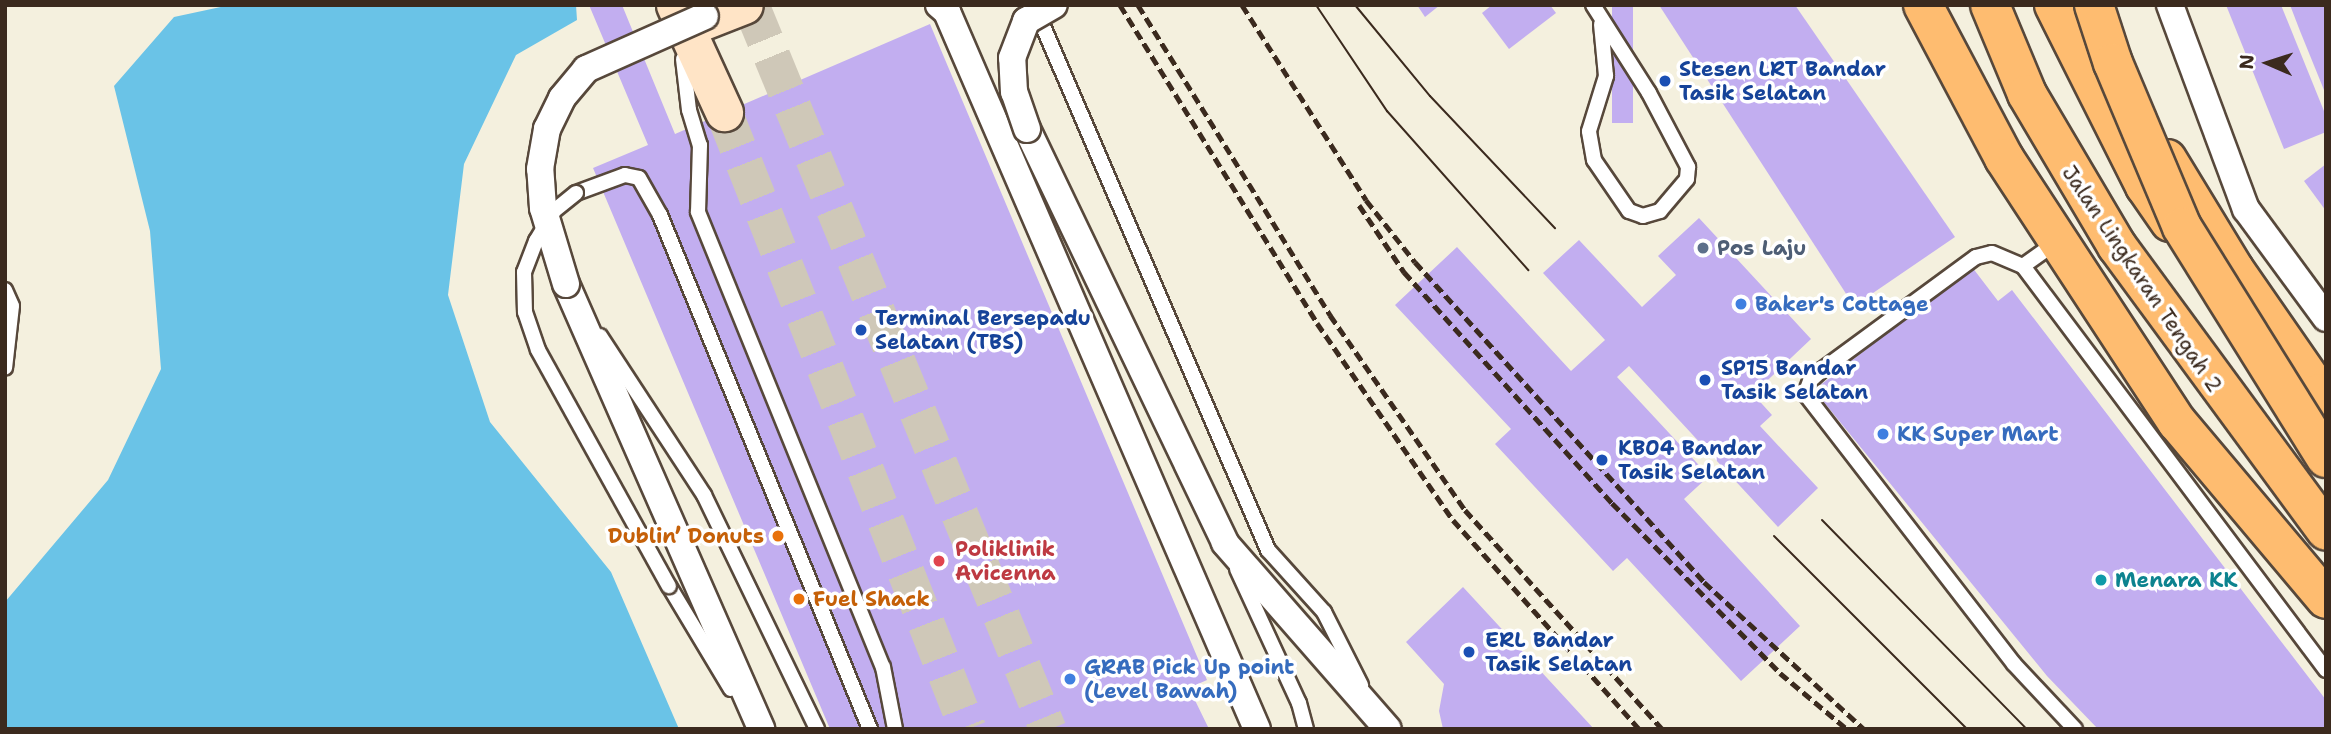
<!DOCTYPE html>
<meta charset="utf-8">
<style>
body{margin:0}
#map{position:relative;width:2331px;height:734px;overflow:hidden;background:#f4f0de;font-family:"Shantell Sans",sans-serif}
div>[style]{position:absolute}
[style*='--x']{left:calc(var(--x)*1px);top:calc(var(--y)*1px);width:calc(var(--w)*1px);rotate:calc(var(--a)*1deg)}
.water>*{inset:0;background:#6ac3e7}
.building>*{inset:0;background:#c2aef0;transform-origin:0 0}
.secondary-tunnel>*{height:37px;margin-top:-18.5px;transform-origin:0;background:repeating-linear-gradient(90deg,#cfc8b8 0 37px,transparent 0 55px)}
.roads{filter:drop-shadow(2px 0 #57483b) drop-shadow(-2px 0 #57483b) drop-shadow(0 2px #57483b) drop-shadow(0 -2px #57483b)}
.lane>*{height:14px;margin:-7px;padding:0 7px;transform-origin:7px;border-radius:7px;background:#fff}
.street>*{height:26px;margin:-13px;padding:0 13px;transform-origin:13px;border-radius:13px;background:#fff}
.secondary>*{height:37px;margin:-18.5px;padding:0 18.5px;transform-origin:18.5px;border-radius:18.5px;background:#ffe4c6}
.highway>*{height:38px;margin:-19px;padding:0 19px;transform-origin:19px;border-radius:19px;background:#febc70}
.tram>*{height:2px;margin:-1px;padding:0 1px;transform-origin:1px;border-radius:1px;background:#3b2a1e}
.rail>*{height:5px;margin-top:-2.5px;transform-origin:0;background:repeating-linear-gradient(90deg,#3b2a1e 0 10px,transparent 0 15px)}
.bridges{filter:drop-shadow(2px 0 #57483b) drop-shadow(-2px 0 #57483b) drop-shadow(0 2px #57483b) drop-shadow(0 -2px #57483b)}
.lane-bridge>*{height:14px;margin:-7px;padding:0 7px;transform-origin:7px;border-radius:7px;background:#fff}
.street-bridge>*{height:26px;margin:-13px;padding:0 13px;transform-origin:13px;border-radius:13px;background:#fff}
.highway-bridge>*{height:38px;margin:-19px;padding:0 19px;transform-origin:19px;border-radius:19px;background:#febc70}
.dots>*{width:19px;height:19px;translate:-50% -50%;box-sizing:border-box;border:4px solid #fff;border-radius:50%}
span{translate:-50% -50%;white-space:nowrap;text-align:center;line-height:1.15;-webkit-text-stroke:7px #fff;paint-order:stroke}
.transit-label{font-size:21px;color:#164399;font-weight:700}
.left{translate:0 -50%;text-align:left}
.service-label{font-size:21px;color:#4e5e75;font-weight:700}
.street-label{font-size:21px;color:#3b2a1e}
.shop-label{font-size:21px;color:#366cbe;font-weight:700}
.food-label{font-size:21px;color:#c56008;font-weight:700}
.right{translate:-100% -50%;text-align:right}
.health-label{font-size:21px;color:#be3a42;font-weight:700}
.culture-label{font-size:21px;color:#0d838f;font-weight:700}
.frame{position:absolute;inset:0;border:7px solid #3b2a1e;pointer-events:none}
.north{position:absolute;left:2233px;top:28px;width:70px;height:70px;-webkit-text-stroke:5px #fff;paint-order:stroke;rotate:273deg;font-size:19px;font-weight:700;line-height:28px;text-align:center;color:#3b2a1e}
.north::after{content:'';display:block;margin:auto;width:24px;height:32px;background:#3b2a1e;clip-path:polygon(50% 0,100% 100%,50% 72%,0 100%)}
</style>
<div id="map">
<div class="water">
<div style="clip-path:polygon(230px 5px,576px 5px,577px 20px,516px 55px,464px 164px,448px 295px,490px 422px,611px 572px,679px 729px,5px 729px,5px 602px,108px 480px,161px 369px,150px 231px,114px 86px,174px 17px)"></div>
</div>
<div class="building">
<div style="clip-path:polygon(589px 5px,622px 5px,675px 134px,930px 24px,1207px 680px,1189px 688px,1209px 729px,830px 729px,593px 168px,648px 145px)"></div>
<div style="clip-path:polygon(1417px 5px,1440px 5px,1425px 17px)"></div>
<div style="clip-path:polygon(1492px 5px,1550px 5px,1556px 13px,1509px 49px,1482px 13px)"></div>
<div style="left:1612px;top:5px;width:21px;height:118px"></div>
<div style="clip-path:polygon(1659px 5px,1795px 5px,1955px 237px,1854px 306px)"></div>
<div style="clip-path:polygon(2226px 5px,2281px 5px,2326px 116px,2326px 132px,2284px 149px)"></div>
<div style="clip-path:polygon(2290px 5px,2326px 5px,2326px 95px,2300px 31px)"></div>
<div style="clip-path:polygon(2326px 164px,2326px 211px,2304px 181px)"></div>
<div style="clip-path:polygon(1699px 218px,1811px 339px,1753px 394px,1772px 415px,1760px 426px,1818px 488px,1778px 527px,1629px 366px,1617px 377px,1709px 476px,1684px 499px,1800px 626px,1741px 681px,1627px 558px,1613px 571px,1495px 444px,1511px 429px,1395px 305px,1457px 247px,1571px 371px,1605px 340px,1543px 273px,1579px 240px,1642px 307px,1676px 275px,1658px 256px)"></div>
<div style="clip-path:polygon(1972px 267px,1998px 301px,2012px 290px,2326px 700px,2326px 729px,2098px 729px,2047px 676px,1814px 390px)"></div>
<div style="clip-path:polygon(1463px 587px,1594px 729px,1443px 729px,1439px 711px,1444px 684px,1406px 642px)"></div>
</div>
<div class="secondary-tunnel">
<div style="--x:751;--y:5;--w:783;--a:67.7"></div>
<div style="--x:724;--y:112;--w:663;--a:68.42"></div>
</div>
<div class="roads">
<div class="lane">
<div style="--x:1593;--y:5;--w:104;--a:57.5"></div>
<div style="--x:1649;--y:93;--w:84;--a:62.2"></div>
<div style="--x:1688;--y:167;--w:12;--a:95"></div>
<div style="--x:1687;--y:179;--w:42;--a:130.2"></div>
<div style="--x:1660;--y:211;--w:18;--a:164"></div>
<div style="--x:1643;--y:216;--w:15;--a:-160"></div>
<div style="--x:1629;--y:211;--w:62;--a:-124.5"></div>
<div style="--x:1594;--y:160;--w:29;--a:-100"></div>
<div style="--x:1589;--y:131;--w:58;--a:-72.8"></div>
<div style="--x:1606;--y:76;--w:52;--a:-95.5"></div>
<div style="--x:1036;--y:10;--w:588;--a:66.75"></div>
<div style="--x:1268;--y:550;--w:84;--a:47.9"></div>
<div style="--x:1324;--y:612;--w:82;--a:63.1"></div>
<div style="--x:683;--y:59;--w:51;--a:83.3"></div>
<div style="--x:689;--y:110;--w:37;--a:73"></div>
<div style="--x:700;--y:145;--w:67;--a:91.7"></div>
<div style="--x:698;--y:212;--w:491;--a:67.9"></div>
<div style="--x:883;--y:667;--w:63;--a:79"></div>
<div style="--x:576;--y:193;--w:52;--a:-20.2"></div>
<div style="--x:625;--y:175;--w:14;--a:12"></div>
<div style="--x:639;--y:178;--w:43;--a:60.4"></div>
<div style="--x:660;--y:215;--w:555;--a:67.78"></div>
<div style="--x:2023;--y:266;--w:43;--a:-35.5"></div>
<div style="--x:5;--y:290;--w:17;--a:66"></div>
<div style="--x:12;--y:306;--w:62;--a:96.4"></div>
<div style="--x:600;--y:336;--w:190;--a:56.8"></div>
<div style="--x:704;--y:495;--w:260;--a:64.2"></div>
<div style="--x:1237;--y:569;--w:148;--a:65.2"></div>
<div style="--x:1299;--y:703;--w:27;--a:75"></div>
<div style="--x:669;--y:586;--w:120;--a:59"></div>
<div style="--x:2075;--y:729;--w:89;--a:-133.2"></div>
<div style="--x:2014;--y:664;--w:341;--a:-127.7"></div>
<div style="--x:1805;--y:394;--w:14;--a:-69"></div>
<div style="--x:1810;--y:381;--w:16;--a:-43"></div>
<div style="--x:1822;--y:370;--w:191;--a:-36.3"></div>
<div style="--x:1976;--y:257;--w:16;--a:-14"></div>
<div style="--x:1992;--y:253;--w:34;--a:23"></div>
<div style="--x:2023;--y:266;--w:505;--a:53.13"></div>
</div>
<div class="street">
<div style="--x:939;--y:5;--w:11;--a:41"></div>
<div style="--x:947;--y:12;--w:781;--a:66.62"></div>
<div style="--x:2170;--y:5;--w:218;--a:69.6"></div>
<div style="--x:2246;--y:209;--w:135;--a:53.7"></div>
<div style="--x:1027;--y:129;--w:459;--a:64.4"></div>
<div style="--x:1225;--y:543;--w:247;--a:48.8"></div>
<div style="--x:566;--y:284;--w:486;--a:66.3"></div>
</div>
<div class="secondary">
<div style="--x:675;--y:5;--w:118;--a:65.4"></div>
<div style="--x:685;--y:28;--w:63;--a:-21.3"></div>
</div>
<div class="highway">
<div style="--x:1923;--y:5;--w:173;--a:62.1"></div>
<div style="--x:2004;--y:158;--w:316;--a:56.8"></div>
<div style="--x:2177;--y:422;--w:231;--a:49.9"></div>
<div style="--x:2054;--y:5;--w:203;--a:63.3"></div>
<div style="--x:2145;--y:186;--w:44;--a:55.2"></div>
<div style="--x:2167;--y:159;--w:129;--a:58.7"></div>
<div style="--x:2234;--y:269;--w:151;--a:55.3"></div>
<div style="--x:2320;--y:393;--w:35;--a:80"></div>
</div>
</div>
<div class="tram">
<div style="--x:1316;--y:5;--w:128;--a:56.2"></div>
<div style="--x:1387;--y:111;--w:213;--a:48.4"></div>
<div style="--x:1355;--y:5;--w:118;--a:50.5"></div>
<div style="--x:1430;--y:96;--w:182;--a:46.6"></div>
<div style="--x:1822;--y:520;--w:293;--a:45.6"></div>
<div style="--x:1774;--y:536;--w:273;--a:45"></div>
</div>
<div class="rail">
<div style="--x:1120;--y:5;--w:374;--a:58.2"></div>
<div style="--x:1317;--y:323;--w:239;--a:55.4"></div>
<div style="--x:1453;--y:520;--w:280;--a:48.3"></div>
<div style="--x:1138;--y:5;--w:365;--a:58.2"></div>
<div style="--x:1330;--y:315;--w:237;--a:55.3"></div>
<div style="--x:1465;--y:510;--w:295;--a:48"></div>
<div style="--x:1242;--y:5;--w:231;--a:57.5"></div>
<div style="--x:1366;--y:200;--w:79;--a:51.7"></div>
<div style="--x:1415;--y:262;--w:431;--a:47.9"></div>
<div style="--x:1704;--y:582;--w:217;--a:42.6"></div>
<div style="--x:1359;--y:205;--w:81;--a:56.1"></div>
<div style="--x:1404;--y:272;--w:311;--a:48"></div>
<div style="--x:1612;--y:503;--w:239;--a:45.3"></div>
<div style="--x:1780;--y:673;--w:87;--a:39.9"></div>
</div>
<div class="bridges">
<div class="lane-bridge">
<div style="--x:576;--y:193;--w:28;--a:141"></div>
<div style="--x:554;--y:211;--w:35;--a:121"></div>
<div style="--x:536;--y:241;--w:33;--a:111"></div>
<div style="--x:524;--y:272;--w:40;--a:88.6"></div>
<div style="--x:525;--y:312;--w:40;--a:71.1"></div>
<div style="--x:538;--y:350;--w:270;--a:61"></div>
</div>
<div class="street-bridge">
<div style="--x:1027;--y:129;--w:39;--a:-109"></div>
<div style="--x:1014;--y:92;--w:34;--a:-93"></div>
<div style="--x:1012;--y:58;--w:40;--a:-69"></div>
<div style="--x:1026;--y:21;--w:32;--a:-30"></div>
<div style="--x:566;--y:284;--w:79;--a:-106.8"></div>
<div style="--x:543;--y:208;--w:39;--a:-94"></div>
<div style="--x:540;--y:169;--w:41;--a:-80.1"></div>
<div style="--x:547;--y:129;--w:34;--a:-64"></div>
<div style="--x:562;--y:98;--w:38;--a:-50"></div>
<div style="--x:586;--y:69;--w:130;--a:-24"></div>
</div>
<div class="highway-bridge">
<div style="--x:1990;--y:5;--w:96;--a:67.4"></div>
<div style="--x:2027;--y:94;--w:177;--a:59.4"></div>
<div style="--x:2117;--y:246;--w:353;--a:53.7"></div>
<div style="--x:2094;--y:5;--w:61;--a:71.9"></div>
<div style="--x:2113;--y:63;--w:178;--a:67.2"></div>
<div style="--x:2182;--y:227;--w:272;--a:58.1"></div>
</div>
</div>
<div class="dots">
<div style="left:1665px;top:81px;background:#1a4fb4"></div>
<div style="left:1703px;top:248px;background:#5c6f8a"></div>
<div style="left:1741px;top:304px;background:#3f7fe0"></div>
<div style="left:861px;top:330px;background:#1a4fb4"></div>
<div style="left:1705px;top:380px;background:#1a4fb4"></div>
<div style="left:1883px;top:434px;background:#3f7fe0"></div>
<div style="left:1602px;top:460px;background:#1a4fb4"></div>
<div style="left:778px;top:536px;background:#e8710a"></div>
<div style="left:939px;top:561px;background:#e0444e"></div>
<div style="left:2101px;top:580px;background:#0f9aa8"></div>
<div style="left:799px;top:599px;background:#e8710a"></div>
<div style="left:1469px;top:652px;background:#1a4fb4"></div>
<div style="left:1070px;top:679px;background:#3f7fe0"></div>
</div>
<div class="transit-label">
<span class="left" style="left:1679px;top:81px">Stesen LRT Bandar<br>Tasik Selatan</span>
<span class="left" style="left:875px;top:330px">Terminal Bersepadu<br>Selatan (TBS)</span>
<span class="left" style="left:1721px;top:380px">SP15 Bandar<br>Tasik Selatan</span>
<span class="left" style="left:1618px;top:460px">KB04 Bandar<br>Tasik Selatan</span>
<span class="left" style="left:1485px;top:652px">ERL Bandar<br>Tasik Selatan</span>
</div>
<div class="service-label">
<span class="left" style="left:1717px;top:248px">Pos Laju</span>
</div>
<div class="street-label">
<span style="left:2142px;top:279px;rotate:56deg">Jalan Lingkaran Tengah 2</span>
</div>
<div class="shop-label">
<span class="left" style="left:1755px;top:304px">Baker's Cottage</span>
<span class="left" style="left:1897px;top:434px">KK Super Mart</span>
<span class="left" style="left:1084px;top:679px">GRAB Pick Up point<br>(Level Bawah)</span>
</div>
<div class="food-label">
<span class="right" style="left:764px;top:536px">Dublin’ Donuts</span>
<span class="left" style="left:813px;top:599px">Fuel Shack</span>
</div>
<div class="health-label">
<span class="left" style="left:955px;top:561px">Poliklinik<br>Avicenna</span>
</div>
<div class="culture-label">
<span class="left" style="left:2115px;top:580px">Menara KK</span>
</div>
<div class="frame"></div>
<div class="north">N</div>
</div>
